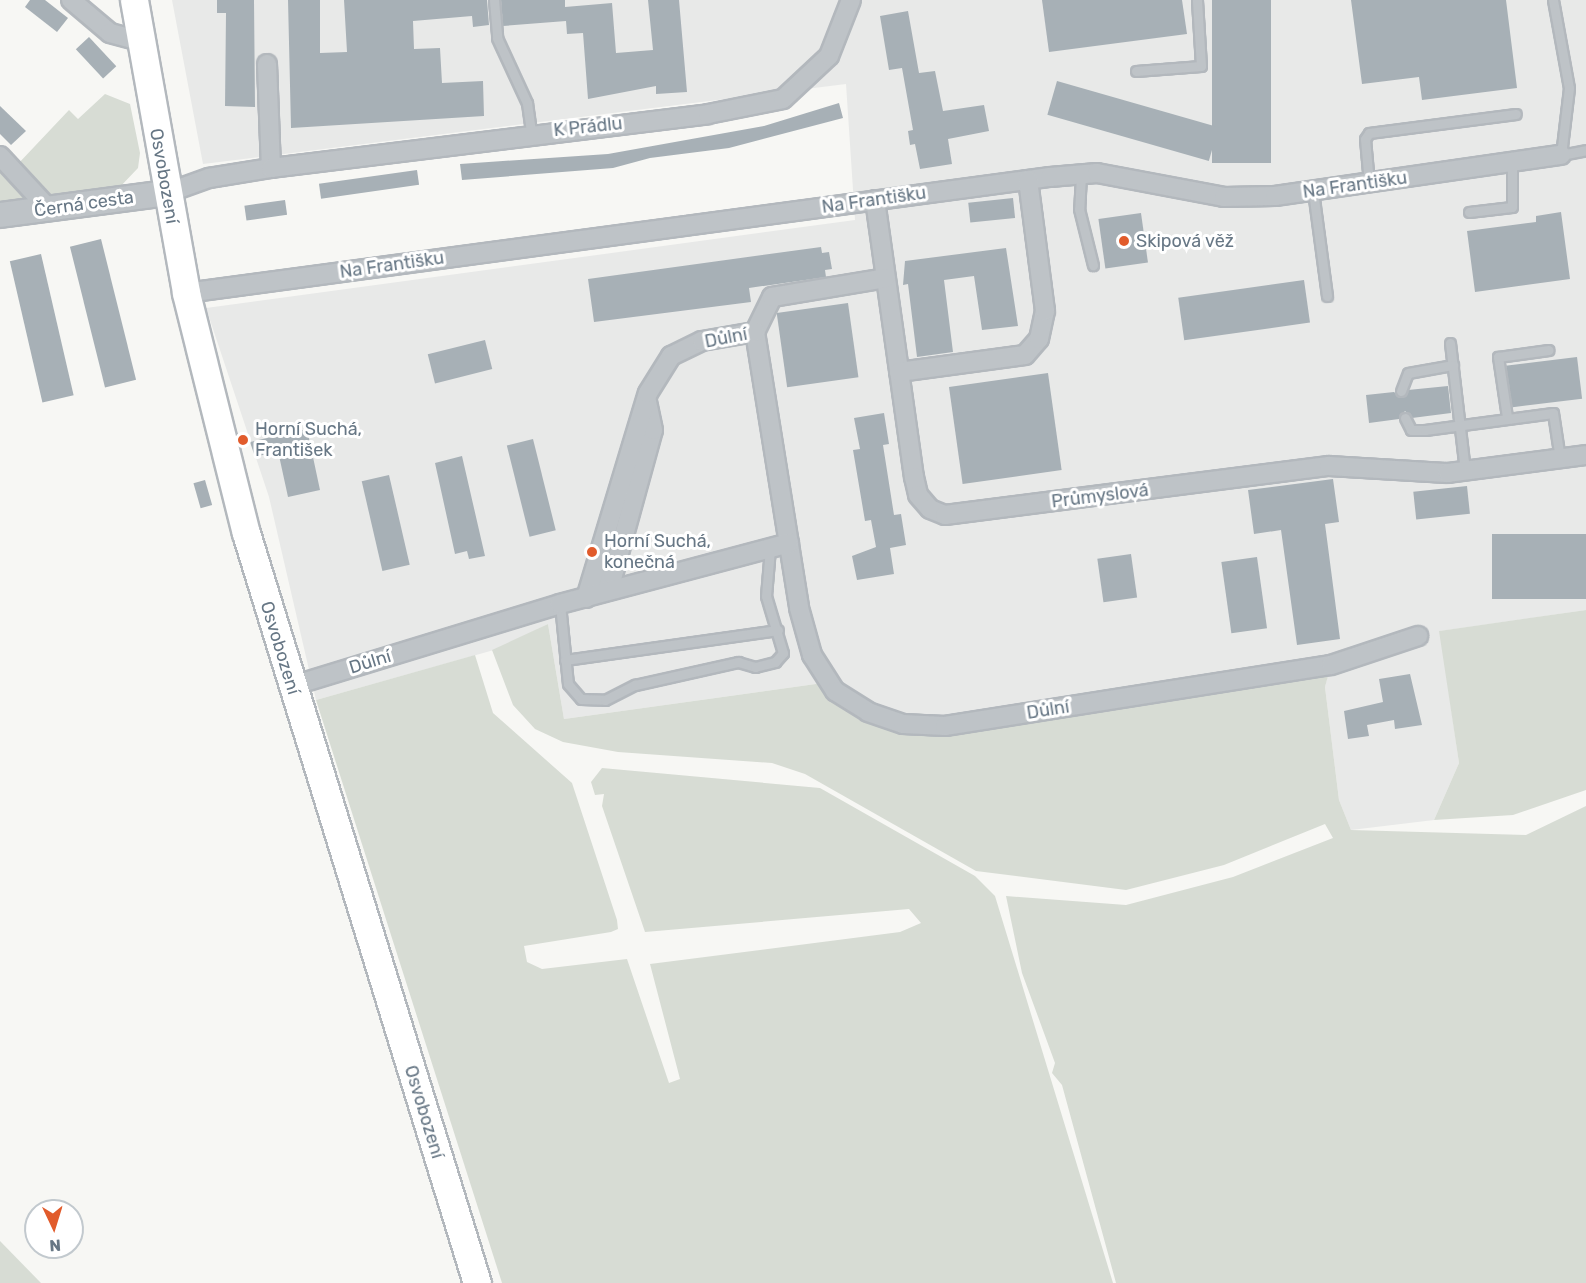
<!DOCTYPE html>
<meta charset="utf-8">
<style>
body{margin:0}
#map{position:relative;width:1586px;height:1283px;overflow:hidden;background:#f7f7f4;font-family:Rubik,sans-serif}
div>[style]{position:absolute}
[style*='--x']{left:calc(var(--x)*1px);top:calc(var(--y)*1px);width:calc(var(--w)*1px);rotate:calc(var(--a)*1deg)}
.built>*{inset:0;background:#e8e9e8}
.green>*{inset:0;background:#d7dcd4}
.building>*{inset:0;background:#a7b0b6;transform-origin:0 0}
.roads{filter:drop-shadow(2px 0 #b3b8bd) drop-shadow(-2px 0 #b3b8bd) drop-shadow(0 2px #b3b8bd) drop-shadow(0 -2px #b3b8bd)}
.service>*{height:9px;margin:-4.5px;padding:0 4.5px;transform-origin:4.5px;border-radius:4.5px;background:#bec3c7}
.minor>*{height:18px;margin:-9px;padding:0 9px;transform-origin:9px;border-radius:9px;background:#bec3c7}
.tertiary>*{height:24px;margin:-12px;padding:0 12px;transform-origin:12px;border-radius:12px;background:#bec3c7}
.secondary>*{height:27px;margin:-13.5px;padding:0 13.5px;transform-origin:13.5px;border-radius:13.5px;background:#fff}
.dots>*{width:16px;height:16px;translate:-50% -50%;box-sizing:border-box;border:3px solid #fff;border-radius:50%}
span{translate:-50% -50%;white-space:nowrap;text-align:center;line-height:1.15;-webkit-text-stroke:6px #fff;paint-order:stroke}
.street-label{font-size:18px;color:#677785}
.poi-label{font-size:18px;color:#677785}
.left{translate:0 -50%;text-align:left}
.north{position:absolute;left:24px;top:1199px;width:60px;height:60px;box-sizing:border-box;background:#fff;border:2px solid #c2c9ce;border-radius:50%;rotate:176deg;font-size:16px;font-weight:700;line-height:24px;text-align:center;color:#677785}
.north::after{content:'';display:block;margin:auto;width:21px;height:27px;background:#e15b2b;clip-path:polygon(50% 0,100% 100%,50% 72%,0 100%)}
</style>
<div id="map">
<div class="built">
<div style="clip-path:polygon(172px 0,1586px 0,1586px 610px,1440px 631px,1459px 763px,1434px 820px,1351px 830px,1339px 800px,1325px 687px,1330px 666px,903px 724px,830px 682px,564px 719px,548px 624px,501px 648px,316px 700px,269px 497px,206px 308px,855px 220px,846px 84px,203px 164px)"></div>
</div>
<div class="green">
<div style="clip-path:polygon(105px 94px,130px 104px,140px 153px,138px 168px,118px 189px,48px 197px,17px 165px,69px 110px,78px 119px)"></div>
<div style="clip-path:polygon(0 165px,27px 196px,28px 204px,0 208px)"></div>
<div style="clip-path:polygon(1586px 610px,1586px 790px,1513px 815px,1434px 820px,1459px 763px,1439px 631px)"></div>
<div style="clip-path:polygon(548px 624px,564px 719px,830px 682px,903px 724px,1331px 665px,1325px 687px,1339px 800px,1351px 830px,1526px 835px,1586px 806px,1586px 1283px,1116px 1283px,1062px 1085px,1052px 1073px,1055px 1063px,1022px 973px,1006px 896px,1126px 905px,1233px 877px,1333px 838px,1325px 824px,1224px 865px,1126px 890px,976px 871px,805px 774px,772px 763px,618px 752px,563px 742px,535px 729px,513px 705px,492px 650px)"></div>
<div style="clip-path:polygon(475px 655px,493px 713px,572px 783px,617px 920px,618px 929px,611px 932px,524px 946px,527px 962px,542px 969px,627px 959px,669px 1083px,680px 1079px,650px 964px,900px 932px,921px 923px,909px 909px,645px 932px,602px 806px,604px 794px,595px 795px,591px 782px,602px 768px,820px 788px,975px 876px,995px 896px,1113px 1283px,502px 1283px,316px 700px)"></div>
<div style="clip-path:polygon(0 1241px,41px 1283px,0 1283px)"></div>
</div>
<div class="building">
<div style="clip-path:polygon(30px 0,45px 0,68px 18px,57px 32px,25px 7px)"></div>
<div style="clip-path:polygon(217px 0,254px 0,255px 107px,225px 106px,226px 13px,217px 13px)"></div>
<div style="clip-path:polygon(288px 0,320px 0,320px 53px,347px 52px,344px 0,487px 0,489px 25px,473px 27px,472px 16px,413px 21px,414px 49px,440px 48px,442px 83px,483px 81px,484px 116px,291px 128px)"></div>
<div style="clip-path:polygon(501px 0,565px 0,565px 7px,612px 3px,616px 53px,653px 50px,648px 0,679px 0,687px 92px,656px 94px,656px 86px,588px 99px,583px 33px,567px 34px,566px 21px,503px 26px)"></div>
<div style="clip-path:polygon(1042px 0,1182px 0,1187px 34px,1049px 52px)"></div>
<div style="left:1212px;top:0;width:59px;height:163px"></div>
<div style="clip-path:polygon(1351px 0,1506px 0,1517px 88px,1422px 100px,1419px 77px,1362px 84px)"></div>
<div style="clip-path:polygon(908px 11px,919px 73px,935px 71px,943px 111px,984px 105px,989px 131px,948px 139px,952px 164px,920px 169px,915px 144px,910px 145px,908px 131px,913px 130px,902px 68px,889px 70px,880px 16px)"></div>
<div style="left:89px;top:37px;width:40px;height:18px;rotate:47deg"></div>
<div style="left:1057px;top:81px;width:168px;height:35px;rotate:16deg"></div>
<div style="clip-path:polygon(839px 103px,843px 118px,729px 148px,650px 158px,613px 168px,462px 180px,460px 164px,608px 154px,764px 126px)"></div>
<div style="clip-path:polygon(0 106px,26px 131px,11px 145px,0 134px)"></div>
<div style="left:417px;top:170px;width:15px;height:99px;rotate:82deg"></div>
<div style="left:1013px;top:198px;width:20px;height:45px;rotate:84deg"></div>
<div style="left:285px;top:200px;width:15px;height:41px;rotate:82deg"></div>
<div style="clip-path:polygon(1561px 212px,1570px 279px,1475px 292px,1467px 231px,1536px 222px,1536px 216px)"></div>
<div style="left:1141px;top:213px;width:50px;height:43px;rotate:82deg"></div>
<div style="left:101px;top:239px;width:145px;height:32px;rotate:76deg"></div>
<div style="clip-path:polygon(821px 247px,822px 253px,829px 252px,832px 269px,825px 270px,826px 277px,749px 288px,751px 302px,594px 322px,588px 279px)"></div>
<div style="clip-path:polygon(1006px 248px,1018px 326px,982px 330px,974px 276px,944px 280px,953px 352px,917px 357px,908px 284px,903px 285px,905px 261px)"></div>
<div style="left:41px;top:254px;width:145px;height:32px;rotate:77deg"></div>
<div style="left:1304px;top:280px;width:43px;height:127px;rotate:82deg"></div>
<div style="left:848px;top:303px;width:75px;height:72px;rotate:82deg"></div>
<div style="left:485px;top:340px;width:30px;height:59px;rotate:76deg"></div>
<div style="left:1577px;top:357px;width:42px;height:72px;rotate:83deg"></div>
<div style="left:1048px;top:373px;width:98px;height:100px;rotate:82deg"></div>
<div style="clip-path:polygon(1448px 386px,1451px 413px,1412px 418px,1405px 411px,1399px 419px,1369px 423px,1366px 395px,1394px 392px,1401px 398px,1408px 390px)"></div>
<div style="clip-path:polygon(884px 413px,889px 444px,883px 445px,894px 515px,901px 514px,906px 545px,890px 548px,894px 574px,857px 580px,852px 556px,876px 547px,871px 520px,865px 521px,853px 450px,860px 449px,854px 418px)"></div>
<div style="clip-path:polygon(307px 429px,320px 490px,288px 497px,278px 451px,255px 457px,250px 442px)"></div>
<div style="left:533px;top:439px;width:94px;height:27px;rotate:76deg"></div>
<div style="clip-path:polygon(462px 456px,485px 556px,469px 559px,467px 551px,455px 554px,435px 463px)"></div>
<div style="left:389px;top:475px;width:92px;height:28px;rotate:77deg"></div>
<div style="clip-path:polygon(1333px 479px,1339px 522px,1325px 524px,1340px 639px,1297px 645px,1281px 530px,1254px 534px,1248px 490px)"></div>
<div style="left:205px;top:480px;width:26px;height:12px;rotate:74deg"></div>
<div style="left:1467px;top:486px;width:28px;height:54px;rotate:84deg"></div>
<div style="left:1586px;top:534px;width:65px;height:94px;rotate:90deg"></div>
<div style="left:1131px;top:554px;width:44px;height:34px;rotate:82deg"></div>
<div style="left:1257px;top:557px;width:72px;height:36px;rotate:82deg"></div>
<div style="clip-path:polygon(1410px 674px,1422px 725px,1395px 729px,1394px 720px,1367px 725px,1369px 736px,1348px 739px,1344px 711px,1383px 702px,1379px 679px)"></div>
</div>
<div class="roads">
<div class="service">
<div style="--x:494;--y:0;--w:38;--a:85"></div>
<div style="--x:497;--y:38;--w:72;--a:65.2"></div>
<div style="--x:527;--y:103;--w:30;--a:82"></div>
<div style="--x:1553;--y:0;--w:89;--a:79.7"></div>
<div style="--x:1569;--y:88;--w:67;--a:96.8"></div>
<div style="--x:1561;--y:155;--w:25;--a:-11"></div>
<div style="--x:1136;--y:71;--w:65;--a:-4.4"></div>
<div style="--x:1201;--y:66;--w:66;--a:-93.5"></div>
<div style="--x:1081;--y:175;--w:34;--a:93"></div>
<div style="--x:1079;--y:209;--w:58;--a:76"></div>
<div style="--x:1369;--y:183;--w:44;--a:-95.2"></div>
<div style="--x:1365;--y:139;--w:7;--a:-56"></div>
<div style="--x:1369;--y:133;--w:148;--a:-7.4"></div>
<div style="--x:1313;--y:191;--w:106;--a:82.4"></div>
<div style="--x:1469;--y:212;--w:43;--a:-6.6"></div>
<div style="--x:1512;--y:207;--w:45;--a:-90"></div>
<div style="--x:1450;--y:343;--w:129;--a:83.3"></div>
<div style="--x:1401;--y:391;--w:19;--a:-69"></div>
<div style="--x:1408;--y:373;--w:46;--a:-10.1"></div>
<div style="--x:1507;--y:417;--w:61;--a:-98.5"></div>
<div style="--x:1498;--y:357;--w:51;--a:-7.8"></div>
<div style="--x:1405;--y:418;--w:13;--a:63"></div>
<div style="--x:1411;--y:430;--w:14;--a:0"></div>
<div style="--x:1425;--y:430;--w:129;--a:-7.6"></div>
<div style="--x:1553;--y:413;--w:47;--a:81.3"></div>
<div style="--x:560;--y:604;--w:80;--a:84.3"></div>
<div style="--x:568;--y:684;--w:20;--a:49"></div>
<div style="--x:581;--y:699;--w:24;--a:2"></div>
<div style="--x:605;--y:700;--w:34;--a:-27"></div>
<div style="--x:635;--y:685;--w:106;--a:-12.6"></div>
<div style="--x:738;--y:662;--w:18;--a:16"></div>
<div style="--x:755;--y:667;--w:21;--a:-14"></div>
<div style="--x:775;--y:662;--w:12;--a:-48"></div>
<div style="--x:783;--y:653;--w:59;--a:-106.6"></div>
<div style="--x:766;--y:596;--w:48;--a:-85.2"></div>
<div style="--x:565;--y:660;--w:215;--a:-8"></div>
</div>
<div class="minor">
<div style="--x:71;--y:0;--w:51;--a:40.2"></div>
<div style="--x:110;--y:33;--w:30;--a:15"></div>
<div style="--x:267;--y:64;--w:104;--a:87.8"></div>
<div style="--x:0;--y:156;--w:71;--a:47.3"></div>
<div style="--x:167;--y:193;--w:45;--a:-19.7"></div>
<div style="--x:209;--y:178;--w:63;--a:-9.2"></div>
<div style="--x:271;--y:168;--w:440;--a:-7"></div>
<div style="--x:708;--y:114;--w:76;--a:-11.3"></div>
<div style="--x:783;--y:99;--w:63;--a:-43.1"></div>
<div style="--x:829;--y:56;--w:60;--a:-68.6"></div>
<div style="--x:875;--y:200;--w:280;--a:82"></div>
<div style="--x:914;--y:477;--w:18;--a:77"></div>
<div style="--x:918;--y:495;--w:18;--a:49"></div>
<div style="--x:930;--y:509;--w:16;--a:22"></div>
<div style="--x:945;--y:515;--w:387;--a:-7.3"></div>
<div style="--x:1329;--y:466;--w:119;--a:3.4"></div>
<div style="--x:1448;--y:473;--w:139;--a:-7.4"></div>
<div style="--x:186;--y:293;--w:872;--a:-7.65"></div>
<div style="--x:1050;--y:177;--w:47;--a:-4.9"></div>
<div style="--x:1097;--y:173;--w:129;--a:10.7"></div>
<div style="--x:1224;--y:197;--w:51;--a:-1.1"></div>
<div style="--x:1275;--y:196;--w:289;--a:-8.2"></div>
<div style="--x:755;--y:332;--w:279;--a:80.9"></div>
<div style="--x:799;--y:608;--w:49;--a:74.5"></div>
<div style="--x:812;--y:655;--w:43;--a:57.4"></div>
<div style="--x:835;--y:691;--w:39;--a:32"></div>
<div style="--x:868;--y:712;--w:37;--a:19"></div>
<div style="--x:903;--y:724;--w:42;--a:2.7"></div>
<div style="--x:945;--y:726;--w:391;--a:-9"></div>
<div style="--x:1331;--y:665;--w:92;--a:-18.4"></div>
<div style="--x:755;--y:332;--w:39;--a:-64"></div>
<div style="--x:772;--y:297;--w:115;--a:-9.5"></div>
<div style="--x:899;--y:372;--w:127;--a:-7.7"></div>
<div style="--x:1025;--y:355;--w:21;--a:-49"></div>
<div style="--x:1039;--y:339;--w:29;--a:-78"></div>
<div style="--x:1045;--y:311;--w:132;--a:-97.4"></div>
<div style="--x:590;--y:595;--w:30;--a:-41"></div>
<div style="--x:613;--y:575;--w:150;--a:-74.6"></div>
<div style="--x:653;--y:430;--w:29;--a:-102"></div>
<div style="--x:586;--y:598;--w:214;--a:-73.2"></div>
<div style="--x:648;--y:393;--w:44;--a:-58.1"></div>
<div style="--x:671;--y:356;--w:34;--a:-26"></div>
<div style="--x:702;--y:341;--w:54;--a:-9.6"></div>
<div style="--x:292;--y:686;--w:280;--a:-17"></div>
<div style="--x:560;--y:604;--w:237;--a:-14.9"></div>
</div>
<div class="tertiary">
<div style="--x:0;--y:215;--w:168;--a:-7.5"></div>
</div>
<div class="secondary">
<div style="--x:134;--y:0;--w:298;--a:79.9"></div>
<div style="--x:186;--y:293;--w:247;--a:76"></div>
<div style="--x:246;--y:533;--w:785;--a:72.88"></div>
</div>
</div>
<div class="dots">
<div style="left:1124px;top:241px;background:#e15b2b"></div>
<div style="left:243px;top:440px;background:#e15b2b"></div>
<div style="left:592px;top:552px;background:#e15b2b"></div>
</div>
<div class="street-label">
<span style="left:588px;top:127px;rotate:-6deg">K Prádlu</span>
<span style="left:164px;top:176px;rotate:80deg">Osvobození</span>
<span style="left:1355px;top:185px;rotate:-8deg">Na Františku</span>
<span style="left:874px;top:200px;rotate:-8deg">Na Františku</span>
<span style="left:84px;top:204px;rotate:-8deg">Černá cesta</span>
<span style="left:392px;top:265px;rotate:-8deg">Na Františku</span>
<span style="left:726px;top:338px;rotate:-11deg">Důlní</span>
<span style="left:1100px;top:496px;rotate:-7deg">Průmyslová</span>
<span style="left:280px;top:648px;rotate:73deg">Osvobození</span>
<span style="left:370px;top:662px;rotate:-17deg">Důlní</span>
<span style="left:1048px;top:710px;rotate:-9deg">Důlní</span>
<span style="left:424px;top:1112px;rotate:73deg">Osvobození</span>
</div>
<div class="poi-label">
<span class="left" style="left:1136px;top:241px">Skipová věž</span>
<span class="left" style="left:255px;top:440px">Horní Suchá,<br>František</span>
<span class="left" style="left:604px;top:552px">Horní Suchá,<br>konečná</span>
</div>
<div class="north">N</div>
</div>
